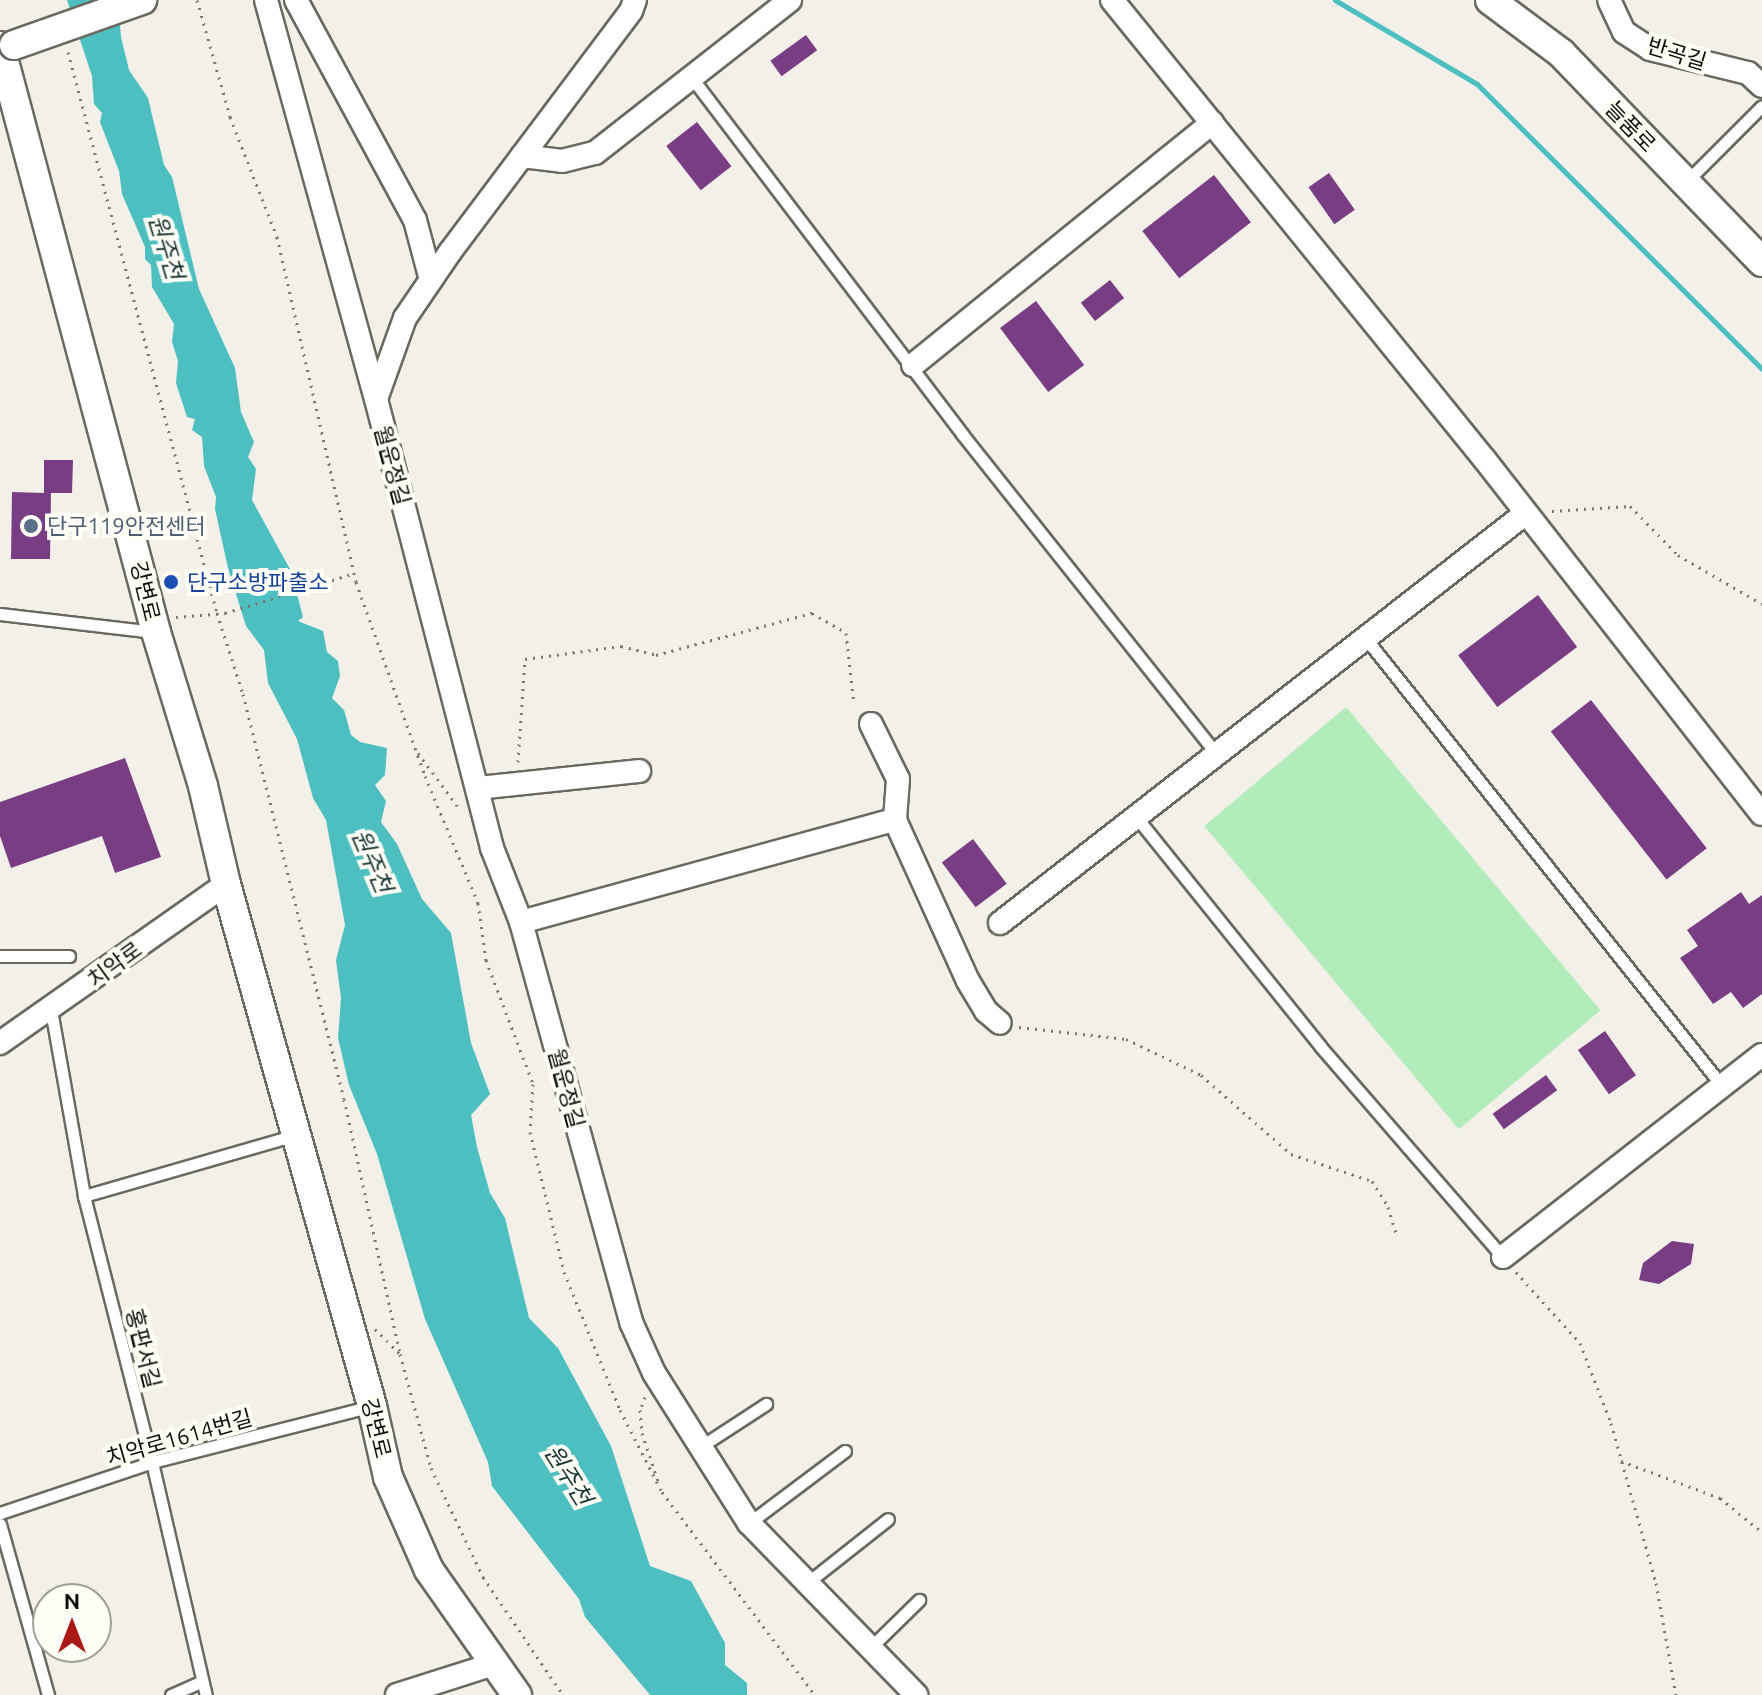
<!DOCTYPE html>
<meta charset="utf-8">
<style>
body{margin:0}
#map{position:relative;width:1762px;height:1695px;overflow:hidden;background:#f2f0e8;font-family:Ubuntu,"Noto Sans KR",sans-serif}
div>[style]{position:absolute}
[style*='--x']{left:calc(var(--x)*1px);top:calc(var(--y)*1px);width:calc(var(--w)*1px);rotate:calc(var(--a)*1deg)}
.green>*{inset:0;background:#b2ecba;transform-origin:0 0}
.water>*{inset:0;background:#4dbfc0}
.stream>*{height:5px;margin:-2.5px;padding:0 2.5px;transform-origin:2.5px;border-radius:2.5px;background:#4dbfc0}
.building>*{inset:0;background:#783d83;transform-origin:0 0}
.path>*{height:3px;margin-top:-1.5px;transform-origin:0;background:repeating-linear-gradient(90deg,#797873 0 2px,transparent 0 8px)}
.roads{filter:drop-shadow(2px 0 #6a6961) drop-shadow(-2px 0 #6a6961) drop-shadow(0 2px #6a6961) drop-shadow(0 -2px #6a6961)}
.service>*{height:11px;margin:-5.5px;padding:0 5.5px;transform-origin:5.5px;border-radius:5.5px;background:#fff}
.minor>*{height:22px;margin:-11px;padding:0 11px;transform-origin:11px;border-radius:11px;background:#fff}
.tertiary>*{height:28px;margin:-14px;padding:0 14px;transform-origin:14px;border-radius:14px;background:#fff}
.bridges{filter:drop-shadow(2px 0 #6a6961) drop-shadow(-2px 0 #6a6961) drop-shadow(0 2px #6a6961) drop-shadow(0 -2px #6a6961)}
.tertiary-bridge>*{height:28px;margin:-14px;padding:0 14px;transform-origin:14px;border-radius:14px;background:#fff}
.dots>*{width:22px;height:22px;translate:-50% -50%;box-sizing:border-box;border:4px solid #fffef7;border-radius:50%}
span{translate:-50% -50%;white-space:nowrap;text-align:center;line-height:1.15;-webkit-text-stroke:8px #fffef7;paint-order:stroke}
.street-label{font-size:22px;color:#0e0e0b}
.service-label{font-size:22px;color:#4e5e75}
.left{translate:0 -50%;text-align:left}
.transit-label{font-size:22px;color:#164399}
.water-label{font-size:24px;color:#1c3636;font-style:italic}
.north{position:absolute;left:32px;top:1583px;width:80px;height:80px;box-sizing:border-box;background:#fffef7;border:2px solid #9f9e99;border-radius:50%;rotate:0deg;font-size:22px;font-weight:700;line-height:32px;text-align:center;color:#0e0e0b}
.north::after{content:'';display:block;margin:auto;width:28px;height:36px;background:#ab1918;clip-path:polygon(50% 0,100% 100%,50% 72%,0 100%)}
</style>
<div id="map">
<div class="green">
<div style="left:1346px;top:707px;width:396px;height:185px;rotate:50deg"></div>
</div>
<div class="water">
<div style="clip-path:polygon(67px 0,118px 0,121px 37px,129px 70px,148px 98px,164px 165px,172px 177px,199px 289px,235px 368px,241px 412px,254px 442px,248px 457px,256px 469px,252px 500px,291px 571px,303px 617px,298px 621px,323px 631px,327px 652px,338px 661px,340px 676px,332px 698px,344px 710px,351px 735px,360px 742px,387px 748px,385px 775px,375px 785px,386px 801px,381px 822px,397px 844px,422px 899px,451px 933px,471px 1043px,490px 1094px,471px 1115px,477px 1147px,490px 1193px,505px 1218px,529px 1318px,558px 1348px,611px 1446px,650px 1566px,691px 1581px,725px 1643px,725px 1665px,747px 1683px,747px 1695px,650px 1695px,585px 1617px,579px 1599px,492px 1486px,488px 1462px,425px 1319px,377px 1154px,349px 1085px,338px 1038px,341px 998px,336px 960px,345px 925px,326px 820px,313px 798px,297px 739px,268px 683px,264px 650px,246px 626px,228px 568px,215px 509px,216px 497px,204px 466px,202px 437px,192px 430px,195px 419px,187px 417px,176px 383px,178px 361px,172px 342px,174px 324px,152px 287px,151px 265px,145px 259px,145px 247px,122px 194px,119px 171px,100px 122px,102px 113px,94px 104px,92px 76px)"></div>
</div>
<div class="stream">
<div style="--x:1335;--y:0;--w:165;--a:30.6"></div>
<div style="--x:1477;--y:84;--w:403;--a:45"></div>
</div>
<div class="building">
<div style="left:806px;top:35px;width:19px;height:44px;rotate:54deg"></div>
<div style="left:697px;top:122px;width:56px;height:39px;rotate:52deg"></div>
<div style="left:1329px;top:173px;width:45px;height:25px;rotate:55deg"></div>
<div style="left:1214px;top:175px;width:60px;height:91px;rotate:52deg"></div>
<div style="left:1110px;top:280px;width:23px;height:37px;rotate:52deg"></div>
<div style="left:1036px;top:301px;width:80px;height:45px;rotate:53deg"></div>
<div style="clip-path:polygon(44px 460px,73px 460px,72px 493px,51px 493px,50px 559px,11px 559px,12px 492px,44px 493px)"></div>
<div style="left:1538px;top:595px;width:65px;height:100px;rotate:53deg"></div>
<div style="left:1591px;top:700px;width:188px;height:51px;rotate:52deg"></div>
<div style="clip-path:polygon(125px 758px,161px 857px,115px 873px,102px 836px,11px 868px,0 836px,0 802px)"></div>
<div style="left:973px;top:839px;width:56px;height:39px;rotate:53deg"></div>
<div style="clip-path:polygon(1741px 892px,1749px 904px,1762px 895px,1762px 994px,1743px 1008px,1731px 992px,1713px 1004px,1680px 958px,1698px 946px,1687px 930px)"></div>
<div style="left:1605px;top:1031px;width:54px;height:33px;rotate:55deg"></div>
<div style="left:1546px;top:1075px;width:19px;height:66px;rotate:54deg"></div>
<div style="clip-path:polygon(1672px 1241px,1694px 1244px,1691px 1264px,1659px 1284px,1639px 1280px,1643px 1263px)"></div>
</div>
<div class="path">
<div style="--x:197;--y:0;--w:122;--a:74.2"></div>
<div style="--x:230;--y:117;--w:129;--a:68.6"></div>
<div style="--x:277;--y:237;--w:354;--a:77.1"></div>
<div style="--x:356;--y:582;--w:206;--a:70.4"></div>
<div style="--x:425;--y:776;--w:138;--a:67.3"></div>
<div style="--x:478;--y:903;--w:58;--a:82"></div>
<div style="--x:486;--y:960;--w:133;--a:69.2"></div>
<div style="--x:533;--y:1084;--w:48;--a:93.6"></div>
<div style="--x:530;--y:1132;--w:144;--a:76.3"></div>
<div style="--x:564;--y:1272;--w:149;--a:67.9"></div>
<div style="--x:620;--y:1410;--w:92;--a:62.9"></div>
<div style="--x:662;--y:1492;--w:254;--a:53"></div>
<div style="--x:68;--y:52;--w:580;--a:75.13"></div>
<div style="--x:217;--y:613;--w:85;--a:72.2"></div>
<div style="--x:243;--y:694;--w:417;--a:76"></div>
<div style="--x:344;--y:1099;--w:261;--a:77.6"></div>
<div style="--x:1552;--y:511;--w:78;--a:-3.7"></div>
<div style="--x:1630;--y:506;--w:69;--a:45.6"></div>
<div style="--x:1678;--y:555;--w:97;--a:30.3"></div>
<div style="--x:176;--y:617;--w:49;--a:-4.7"></div>
<div style="--x:225;--y:613;--w:136;--a:-17.1"></div>
<div style="--x:418;--y:753;--w:72;--a:53.4"></div>
<div style="--x:518;--y:762;--w:103;--a:-86.1"></div>
<div style="--x:525;--y:659;--w:97;--a:-7.7"></div>
<div style="--x:621;--y:646;--w:36;--a:14"></div>
<div style="--x:656;--y:655;--w:162;--a:-15.1"></div>
<div style="--x:812;--y:613;--w:39;--a:30"></div>
<div style="--x:846;--y:633;--w:71;--a:83.6"></div>
<div style="--x:1019;--y:1027;--w:108;--a:6.4"></div>
<div style="--x:1126;--y:1039;--w:83;--a:25.6"></div>
<div style="--x:1201;--y:1075;--w:120;--a:41.3"></div>
<div style="--x:1291;--y:1154;--w:85;--a:18.4"></div>
<div style="--x:1372;--y:1181;--w:31;--a:58"></div>
<div style="--x:1388;--y:1207;--w:30;--a:73"></div>
<div style="--x:1516;--y:1272;--w:96;--a:48"></div>
<div style="--x:1580;--y:1343;--w:86;--a:68.8"></div>
<div style="--x:1611;--y:1423;--w:166;--a:74.3"></div>
<div style="--x:1656;--y:1583;--w:114;--a:79.9"></div>
<div style="--x:375;--y:1329;--w:35;--a:45"></div>
<div style="--x:400;--y:1354;--w:118;--a:74.8"></div>
<div style="--x:431;--y:1468;--w:121;--a:64.5"></div>
<div style="--x:483;--y:1577;--w:143;--a:55.9"></div>
<div style="--x:645;--y:1397;--w:14;--a:111"></div>
<div style="--x:640;--y:1410;--w:23;--a:85"></div>
<div style="--x:642;--y:1433;--w:51;--a:71.6"></div>
<div style="--x:1621;--y:1461;--w:106;--a:20.5"></div>
<div style="--x:1720;--y:1498;--w:54;--a:39"></div>
</div>
<div class="roads">
<div class="service">
<div style="--x:692;--y:78;--w:447;--a:52.8"></div>
<div style="--x:962;--y:434;--w:411;--a:51.5"></div>
<div style="--x:1686;--y:182;--w:107;--a:-45"></div>
<div style="--x:0;--y:614;--w:155;--a:6.7"></div>
<div style="--x:1367;--y:640;--w:571;--a:51.47"></div>
<div style="--x:1137;--y:818;--w:292;--a:51.2"></div>
<div style="--x:1320;--y:1046;--w:279;--a:49.1"></div>
<div style="--x:0;--y:956;--w:69;--a:0"></div>
<div style="--x:51;--y:1010;--w:189;--a:79.9"></div>
<div style="--x:84;--y:1196;--w:275;--a:75.7"></div>
<div style="--x:152;--y:1462;--w:239;--a:77"></div>
<div style="--x:84;--y:1196;--w:220;--a:-16.1"></div>
<div style="--x:700;--y:1447;--w:79;--a:-33.1"></div>
<div style="--x:0;--y:1513;--w:160;--a:-18.5"></div>
<div style="--x:152;--y:1462;--w:227;--a:-14.3"></div>
<div style="--x:749;--y:1523;--w:120;--a:-36.9"></div>
<div style="--x:0;--y:1524;--w:178;--a:74.3"></div>
<div style="--x:807;--y:1583;--w:103;--a:-38.3"></div>
<div style="--x:870;--y:1648;--w:69;--a:-44.4"></div>
<div style="--x:171;--y:1695;--w:34;--a:-24"></div>
</div>
<div class="minor">
<div style="--x:266;--y:0;--w:414;--a:74.6"></div>
<div style="--x:376;--y:399;--w:464;--a:75.5"></div>
<div style="--x:492;--y:848;--w:79;--a:68.6"></div>
<div style="--x:521;--y:922;--w:415;--a:74.6"></div>
<div style="--x:631;--y:1322;--w:56;--a:65.7"></div>
<div style="--x:654;--y:1373;--w:178;--a:57.7"></div>
<div style="--x:749;--y:1523;--w:240;--a:45.8"></div>
<div style="--x:296;--y:0;--w:250;--a:61.6"></div>
<div style="--x:415;--y:220;--w:62;--a:75.1"></div>
<div style="--x:1112;--y:0;--w:592;--a:50.96"></div>
<div style="--x:1485;--y:460;--w:449;--a:52"></div>
<div style="--x:1609;--y:0;--w:35;--a:65"></div>
<div style="--x:1624;--y:32;--w:31;--a:33"></div>
<div style="--x:1650;--y:49;--w:101;--a:13.8"></div>
<div style="--x:1748;--y:73;--w:19;--a:43"></div>
<div style="--x:522;--y:156;--w:40;--a:7.1"></div>
<div style="--x:562;--y:161;--w:34;--a:-14"></div>
<div style="--x:595;--y:153;--w:248;--a:-38.1"></div>
<div style="--x:913;--y:365;--w:385;--a:-39"></div>
<div style="--x:376;--y:399;--w:86;--a:-70.3"></div>
<div style="--x:405;--y:318;--w:80;--a:-55.7"></div>
<div style="--x:450;--y:252;--w:301;--a:-53.1"></div>
<div style="--x:631;--y:11;--w:12;--a:-70"></div>
<div style="--x:871;--y:724;--w:61;--a:63.9"></div>
<div style="--x:898;--y:779;--w:41;--a:94.2"></div>
<div style="--x:478;--y:788;--w:162;--a:-6"></div>
<div style="--x:521;--y:922;--w:388;--a:-15.3"></div>
<div style="--x:895;--y:820;--w:177;--a:65.6"></div>
<div style="--x:968;--y:981;--w:35;--a:59"></div>
<div style="--x:986;--y:1011;--w:18;--a:41"></div>
<div style="--x:1000;--y:923;--w:667;--a:-37.94"></div>
<div style="--x:0;--y:1043;--w:276;--a:-35.1"></div>
<div style="--x:1503;--y:1257;--w:328;--a:-38"></div>
<div style="--x:397;--y:1695;--w:102;--a:-17.7"></div>
</div>
<div class="tertiary">
<div style="--x:1490;--y:0;--w:89;--a:36.7"></div>
<div style="--x:1561;--y:53;--w:290;--a:46.1"></div>
<div style="--x:0;--y:46;--w:606;--a:75.09"></div>
<div style="--x:156;--y:632;--w:161;--a:73"></div>
<div style="--x:203;--y:786;--w:101;--a:76.8"></div>
<div style="--x:226;--y:884;--w:542;--a:74.37"></div>
<div style="--x:372;--y:1406;--w:73;--a:77.3"></div>
<div style="--x:388;--y:1477;--w:102;--a:66.2"></div>
<div style="--x:429;--y:1570;--w:153;--a:54.9"></div>
</div>
</div>
<div class="bridges">
<div class="tertiary-bridge">
<div style="--x:14;--y:45;--w:136;--a:-19.4"></div>
</div>
</div>
<div class="dots">
<div style="left:31px;top:526px;background:#5c6f8a"></div>
<div style="left:171px;top:582px;background:#1a4fb4"></div>
</div>
<div class="street-label">
<span style="left:1677px;top:53px;rotate:17deg">반곡길</span>
<span style="left:1631px;top:126px;rotate:46deg">늘품로</span>
<span style="left:393px;top:465px;rotate:75deg">월운정길</span>
<span style="left:146px;top:591px;rotate:76deg">강변로</span>
<span style="left:114px;top:964px;rotate:-36deg">치악로</span>
<span style="left:567px;top:1088px;rotate:75deg">월운정길</span>
<span style="left:144px;top:1348px;rotate:76deg">홍판서길</span>
<span style="left:377px;top:1428px;rotate:76deg">강변로</span>
<span style="left:179px;top:1437px;rotate:-16deg">치악로1614번길</span>
</div>
<div class="service-label">
<span class="left" style="left:47px;top:526px">단구119안전센터</span>
</div>
<div class="transit-label">
<span class="left" style="left:187px;top:582px">단구소방파출소</span>
</div>
<div class="water-label">
<span style="left:166px;top:247px;rotate:73deg">원주천</span>
<span style="left:372px;top:861px;rotate:67deg">원주천</span>
<span style="left:568px;top:1475px;rotate:58deg">원주천</span>
</div>
<div class="north">N</div>
</div>
